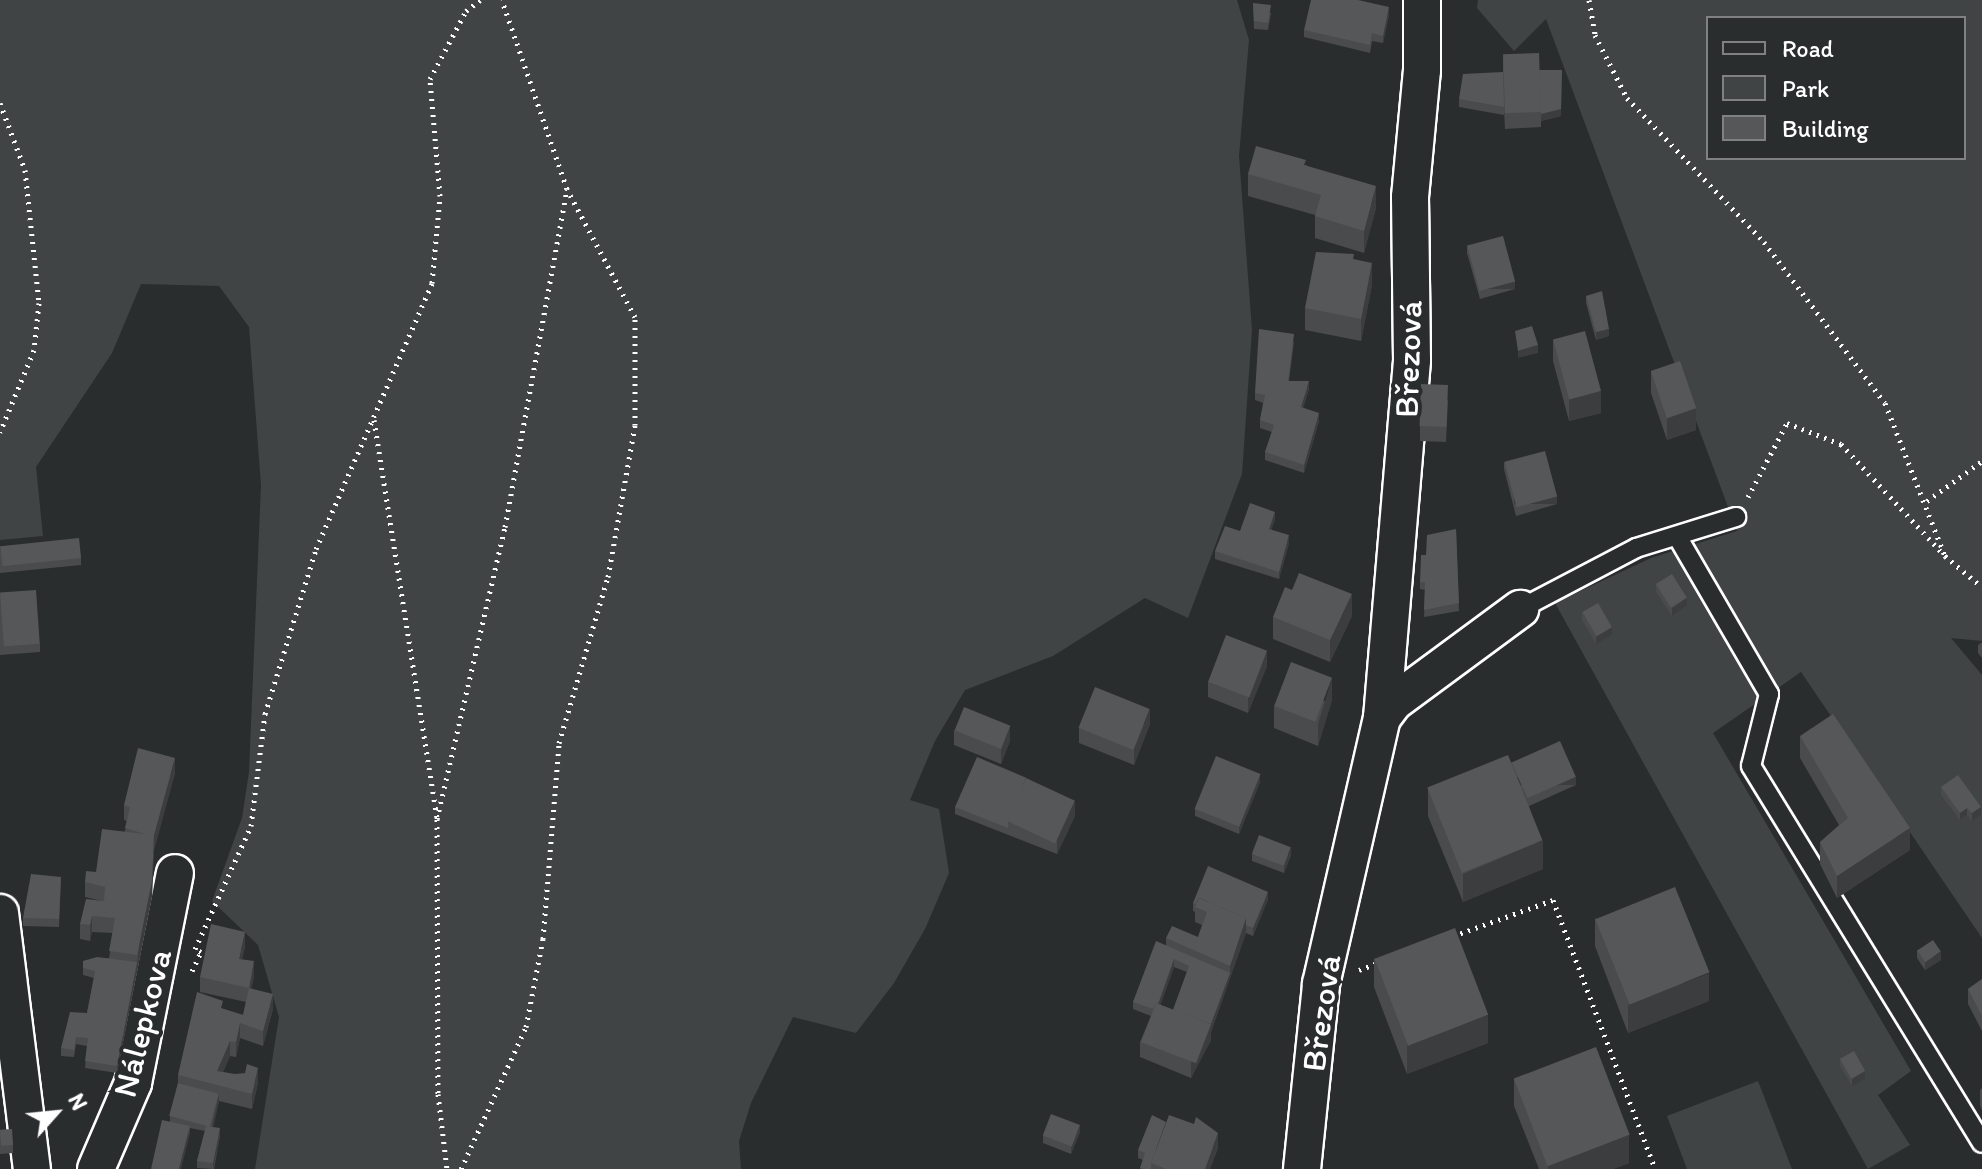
<!DOCTYPE html>
<meta charset="utf-8">
<style>
body{margin:0}
#map{position:relative;width:1982px;height:1169px;overflow:hidden;background:#2a2d2e;font-family:Itim,sans-serif}
div>[style]{position:absolute}
[style*='--x']{left:calc(var(--x)*1px);top:calc(var(--y)*1px);width:calc(var(--w)*1px);rotate:calc(var(--a)*1deg)}
.green>*{inset:0;background:#414445}
.path>*{height:5px;margin-top:-2.5px;transform-origin:0;background:repeating-linear-gradient(90deg,#fff 0 2px,transparent 0 8px)}
.roads{filter:drop-shadow(2px 0 #fff) drop-shadow(-2px 0 #fff) drop-shadow(0 2px #fff) drop-shadow(0 -2px #fff)}
.service>*{height:18px;margin:-9px;padding:0 9px;transform-origin:9px;border-radius:9px;background:#2a2d2e}
.minor>*{height:36px;margin:-18px;padding:0 18px;transform-origin:18px;border-radius:18px;background:#2a2d2e}
.wall>*{inset:0;background:#494b4c}
.shaded-wall>*{inset:0;background:#3c3d3e;transform-origin:0 0}
.building>*{inset:0;background:#555758;transform-origin:0 0}
span{translate:-50% -50%;white-space:nowrap;text-align:center;line-height:1.15;-webkit-text-stroke:8px #2a2d2e;paint-order:stroke}
.street-label{font-size:34px;color:#fff}
.legend{position:absolute;left:1706px;top:16px;width:260px;height:144px;box-sizing:border-box;background:#2a2d2e;border:2px solid #7f8182;margin:0;padding:10px 14px;list-style:none;font-size:24px;color:#fff}
.legend li{display:flex;align-items:center;gap:16px;height:40px}
.legend b{width:40px;border:2px solid #7f8182}
.north{position:absolute;left:16px;top:1073px;width:80px;height:80px;-webkit-text-stroke:6px #2a2d2e;paint-order:stroke;rotate:63deg;font-size:22px;font-weight:700;line-height:32px;text-align:center;color:#fff}
.north::after{content:'';display:block;margin:auto;width:28px;height:36px;background:#fff;clip-path:polygon(50% 0,100% 100%,50% 72%,0 100%)}
</style>
<div id="map">
<div class="green">
<div style="clip-path:polygon(0 0,1237px 0,1249px 40px,1239px 156px,1252px 330px,1242px 474px,1188px 618px,1145px 598px,1053px 656px,965px 690px,935px 741px,910px 800px,939px 809px,949px 873px,925px 929px,894px 983px,856px 1033px,793px 1017px,751px 1103px,739px 1141px,741px 1169px,255px 1169px,279px 1017px,258px 945px,212px 901px,242px 818px,249px 772px,261px 485px,249px 327px,219px 286px,141px 284px,112px 353px,36px 467px,43px 536px,0 540px)"></div>
<div style="clip-path:polygon(evenodd,1478px 0,1982px 0,1982px 641px,1951px 638px,1982px 675px,1982px 938px,1801px 672px,1713px 733px,1911px 1071px,1878px 1095px,1910px 1145px,1868px 1169px,1555px 603px,1651px 558px,1737px 531px,1546px 19px,1514px 51px,1477px 8px,1478px 0,1708px 18px,1964px 18px,1964px 158px,1708px 158px,1708px 18px)"></div>
<div style="clip-path:polygon(1758px 1081px,1792px 1169px,1687px 1169px,1667px 1116px)"></div>
</div>
<div class="path">
<div style="--x:1589;--y:0;--w:36;--a:80"></div>
<div style="--x:1595;--y:35;--w:71;--a:63.1"></div>
<div style="--x:1627;--y:98;--w:199;--a:46.4"></div>
<div style="--x:1764;--y:242;--w:201;--a:53.1"></div>
<div style="--x:1885;--y:403;--w:164;--a:68.6"></div>
<div style="--x:0;--y:103;--w:72;--a:69.5"></div>
<div style="--x:25;--y:170;--w:134;--a:84"></div>
<div style="--x:39;--y:303;--w:47;--a:96.1"></div>
<div style="--x:34;--y:350;--w:89;--a:112.5"></div>
<div style="--x:374;--y:420;--w:404;--a:81"></div>
<div style="--x:437;--y:819;--w:275;--a:89.8"></div>
<div style="--x:438;--y:1094;--w:76;--a:83.2"></div>
<div style="--x:1748;--y:497;--w:84;--a:-62.2"></div>
<div style="--x:1787;--y:423;--w:58;--a:21.3"></div>
<div style="--x:1841;--y:444;--w:153;--a:47.1"></div>
<div style="--x:1945;--y:556;--w:48;--a:40"></div>
<div style="--x:1927;--y:501;--w:68;--a:-36"></div>
<div style="--x:437;--y:819;--w:300;--a:-76.9"></div>
<div style="--x:505;--y:527;--w:344;--a:-79.6"></div>
<div style="--x:567;--y:189;--w:200;--a:-109"></div>
<div style="--x:1453;--y:936;--w:106;--a:-19.8"></div>
<div style="--x:1553;--y:900;--w:288;--a:69.2"></div>
<div style="--x:195;--y:949;--w:135;--a:-65.5"></div>
<div style="--x:251;--y:826;--w:113;--a:-82.9"></div>
<div style="--x:265;--y:714;--w:173;--a:-72.8"></div>
<div style="--x:316;--y:549;--w:290;--a:-66.4"></div>
<div style="--x:432;--y:283;--w:87;--a:-84.7"></div>
<div style="--x:440;--y:196;--w:117;--a:-94.9"></div>
<div style="--x:430;--y:79;--w:77;--a:-62.1"></div>
<div style="--x:466;--y:11;--w:18;--a:-38"></div>
<div style="--x:1359;--y:970;--w:22;--a:-21"></div>
<div style="--x:192;--y:971;--w:21;--a:-65"></div>
<div style="--x:201;--y:952;--w:7;--a:-153"></div>
<div style="--x:461;--y:1169;--w:156;--a:-65.4"></div>
<div style="--x:526;--y:1027;--w:90;--a:-79.1"></div>
<div style="--x:543;--y:939;--w:197;--a:-85.3"></div>
<div style="--x:559;--y:743;--w:173;--a:-73.6"></div>
<div style="--x:608;--y:577;--w:154;--a:-79.9"></div>
<div style="--x:635;--y:425;--w:108;--a:-90"></div>
<div style="--x:635;--y:317;--w:145;--a:-118"></div>
</div>
<div class="roads">
<div class="service">
<div style="--x:1677;--y:536;--w:183;--a:59.8"></div>
<div style="--x:1769;--y:694;--w:74;--a:104"></div>
<div style="--x:1751;--y:766;--w:442;--a:58.5"></div>
<div style="--x:1520;--y:609;--w:131;--a:-27.7"></div>
<div style="--x:1636;--y:548;--w:105;--a:-17.2"></div>
</div>
<div class="minor">
<div style="--x:1382;--y:718;--w:20;--a:-53"></div>
<div style="--x:1394;--y:702;--w:157;--a:-36.4"></div>
<div style="--x:0;--y:913;--w:258;--a:82.9"></div>
<div style="--x:96;--y:1169;--w:94;--a:-66.7"></div>
<div style="--x:133;--y:1083;--w:214;--a:-78.7"></div>
<div style="--x:1302;--y:1169;--w:186;--a:-84.1"></div>
<div style="--x:1321;--y:984;--w:273;--a:-77.1"></div>
<div style="--x:1382;--y:718;--w:359;--a:-85.2"></div>
<div style="--x:1412;--y:360;--w:163;--a:-90.7"></div>
<div style="--x:1410;--y:197;--w:128;--a:-84.6"></div>
<div style="--x:1422;--y:70;--w:70;--a:-90"></div>
</div>
</div>
<div class="wall">
<div style="clip-path:polygon(1253px 3px,1271px 13px,1268px 30px,1254px 29px)"></div>
<div style="clip-path:polygon(1389px 15px,1383px 43px,1372px 41px,1370px 53px,1304px 37px,1304px 30px)"></div>
<div style="clip-path:polygon(1503px 55px,1539px 70px,1561px 116px,1541px 121px,1541px 127px,1505px 129px,1504px 110px,1504px 115px,1459px 107px,1459px 99px,1503px 72px)"></div>
<div style="clip-path:polygon(1306px 165px,1376px 208px,1364px 253px,1315px 238px,1315px 215px,1248px 196px,1248px 174px)"></div>
<div style="clip-path:polygon(1467px 245px,1515px 289px,1480px 299px,1467px 253px)"></div>
<div style="clip-path:polygon(1354px 259px,1372px 285px,1361px 341px,1305px 330px,1305px 308px)"></div>
<div style="clip-path:polygon(1586px 296px,1609px 336px,1596px 340px,1586px 303px)"></div>
<div style="clip-path:polygon(1553px 339px,1601px 413px,1569px 421px,1553px 361px)"></div>
<div style="clip-path:polygon(1294px 341px,1289px 381px,1309px 389px,1303px 408px,1319px 421px,1304px 473px,1265px 460px,1265px 452px,1272px 432px,1260px 428px,1260px 420px,1263px 403px,1255px 400px,1255px 393px)"></div>
<div style="clip-path:polygon(1651px 371px,1696px 430px,1667px 440px,1651px 393px)"></div>
<div style="clip-path:polygon(1448px 400px,1446px 442px,1420px 441px,1420px 426px)"></div>
<div style="clip-path:polygon(1504px 462px,1557px 504px,1516px 516px,1504px 469px)"></div>
<div style="clip-path:polygon(1275px 519px,1271px 530px,1289px 543px,1279px 579px,1215px 559px,1215px 551px,1240px 531px)"></div>
<div style="clip-path:polygon(1456px 529px,1459px 611px,1424px 617px,1425px 590px,1420px 589px,1420px 582px,1426px 555px)"></div>
<div style="clip-path:polygon(0 546px,81px 558px,81px 565px,0 573px)"></div>
<div style="clip-path:polygon(1656px 584px,1687px 605px,1672px 616px,1656px 592px)"></div>
<div style="clip-path:polygon(0 593px,40px 644px,40px 652px,0 655px)"></div>
<div style="clip-path:polygon(1582px 612px,1612px 635px,1596px 644px,1582px 620px)"></div>
<div style="clip-path:polygon(1352px 616px,1330px 662px,1273px 639px,1273px 617px)"></div>
<div style="clip-path:polygon(1982px 642px,1982px 658px,1978px 653px,1978px 645px)"></div>
<div style="clip-path:polygon(1267px 666px,1248px 713px,1208px 697px,1208px 682px)"></div>
<div style="clip-path:polygon(1332px 700px,1318px 746px,1274px 728px,1274px 706px)"></div>
<div style="clip-path:polygon(1150px 724px,1134px 765px,1079px 743px,1079px 728px)"></div>
<div style="clip-path:polygon(954px 730px,1010px 741px,1001px 764px,954px 745px)"></div>
<div style="clip-path:polygon(1800px 736px,1910px 850px,1837px 898px,1820px 864px,1820px 842px,1839px 825px,1800px 758px)"></div>
<div style="clip-path:polygon(1511px 762px,1576px 785px,1529px 806px,1543px 869px,1463px 902px,1428px 816px,1428px 788px)"></div>
<div style="clip-path:polygon(175px 773px,154px 850px,152px 896px,117px 1073px,85px 1068px,87px 1046px,76px 1044px,74px 1057px,61px 1056px,61px 1048px,87px 1013px,94px 978px,83px 975px,83px 961px,109px 958px,113px 933px,92px 932px,90px 941px,80px 939px,80px 924px,102px 901px,85px 897px,85px 882px,96px 872px,125px 831px,127px 821px,124px 820px,124px 805px)"></div>
<div style="clip-path:polygon(1260px 782px,1239px 834px,1195px 816px,1195px 809px)"></div>
<div style="clip-path:polygon(1941px 787px,1981px 815px,1972px 821px,1967px 815px,1960px 820px,1941px 795px)"></div>
<div style="clip-path:polygon(955px 807px,1075px 816px,1057px 854px,955px 814px)"></div>
<div style="clip-path:polygon(1252px 854px,1291px 855px,1284px 873px,1252px 861px)"></div>
<div style="clip-path:polygon(61px 877px,59px 927px,23px 926px,23px 918px)"></div>
<div style="clip-path:polygon(evenodd,1268px 899px,1253px 936px,1246px 933px,1211px 1032px,1211px 1040px,1191px 1078px,1140px 1057px,1140px 1042px,1151px 1016px,1133px 1009px,1133px 1002px,1166px 945px,1166px 938px,1198px 937px,1202px 925px,1195px 922px,1195px 912px,1193px 911px,1193px 903px,1268px 899px,1174px 967px,1187px 972px,1173px 1010px,1160px 1005px,1174px 967px)"></div>
<div style="clip-path:polygon(1595px 918px,1709px 1001px,1628px 1033px,1595px 946px)"></div>
<div style="clip-path:polygon(245px 947px,242px 959px,254px 976px,251px 989px,273px 1009px,263px 1046px,240px 1038px,236px 1057px,230px 1056px,223px 1072px,258px 1083px,252px 1109px,219px 1101px,213px 1127px,220px 1136px,214px 1169px,197px 1168px,197px 1161px,205px 1131px,190px 1128px,190px 1134px,170px 1122px,170px 1116px,178px 1083px,178px 1075px,223px 1009px,243px 1015px,246px 1002px,200px 992px,200px 977px)"></div>
<div style="clip-path:polygon(1917px 950px,1941px 960px,1925px 970px,1917px 958px)"></div>
<div style="clip-path:polygon(1374px 958px,1488px 1043px,1407px 1074px,1374px 987px)"></div>
<div style="clip-path:polygon(1982px 979px,1982px 1031px,1968px 1004px,1968px 989px)"></div>
<div style="clip-path:polygon(1840px 1058px,1865px 1079px,1852px 1086px,1840px 1066px)"></div>
<div style="clip-path:polygon(1514px 1078px,1629px 1163px,1613px 1169px,1539px 1169px,1514px 1106px)"></div>
<div style="clip-path:polygon(1982px 1088px,1982px 1111px,1980px 1105px,1980px 1090px)"></div>
<div style="clip-path:polygon(0 1130px,13px 1145px,13px 1153px,0 1154px)"></div>
<div style="clip-path:polygon(1080px 1132px,1071px 1154px,1043px 1143px,1043px 1136px)"></div>
<div style="clip-path:polygon(1218px 1148px,1210px 1169px,1140px 1169px,1143px 1160px,1138px 1158px,1138px 1150px)"></div>
</div>
<div class="shaded-wall">
<div style="clip-path:polygon(1389px 7px,1389px 15px,1383px 43px,1383px 36px)"></div>
<div style="clip-path:polygon(1562px 70px,1561px 116px,1541px 121px,1541px 114px)"></div>
<div style="clip-path:polygon(1376px 186px,1376px 208px,1364px 253px,1364px 231px)"></div>
<div style="clip-path:polygon(1372px 263px,1372px 285px,1361px 341px,1361px 319px)"></div>
<div style="left:1515px;top:281px;width:8px;height:36px;rotate:90deg"></div>
<div style="clip-path:polygon(1609px 329px,1609px 336px,1596px 340px,1596px 332px)"></div>
<div style="clip-path:polygon(1538px 345px,1538px 353px,1518px 358px,1518px 351px)"></div>
<div style="clip-path:polygon(1309px 381px,1309px 389px,1301px 415px,1301px 407px)"></div>
<div style="clip-path:polygon(1601px 391px,1601px 413px,1569px 421px,1569px 399px)"></div>
<div style="clip-path:polygon(1696px 408px,1696px 430px,1667px 440px,1667px 418px)"></div>
<div style="clip-path:polygon(1319px 413px,1319px 421px,1304px 473px,1304px 465px)"></div>
<div style="left:1557px;top:496px;width:8px;height:43px;rotate:90deg"></div>
<div style="clip-path:polygon(1275px 512px,1275px 519px,1269px 537px,1269px 529px)"></div>
<div style="clip-path:polygon(1289px 535px,1289px 543px,1279px 579px,1279px 572px)"></div>
<div style="clip-path:polygon(1352px 594px,1352px 616px,1330px 662px,1330px 640px)"></div>
<div style="clip-path:polygon(1687px 598px,1687px 605px,1672px 616px,1672px 608px)"></div>
<div style="clip-path:polygon(1612px 627px,1612px 635px,1596px 644px,1596px 637px)"></div>
<div style="clip-path:polygon(1267px 651px,1267px 666px,1248px 713px,1248px 698px)"></div>
<div style="clip-path:polygon(1332px 678px,1332px 700px,1318px 746px,1318px 724px)"></div>
<div style="clip-path:polygon(1150px 709px,1150px 724px,1134px 765px,1134px 749px)"></div>
<div style="clip-path:polygon(1010px 726px,1010px 741px,1001px 764px,1001px 749px)"></div>
<div style="clip-path:polygon(175px 758px,175px 773px,154px 850px,152px 896px,117px 1073px,117px 1066px,137px 963px,154px 835px)"></div>
<div style="clip-path:polygon(1260px 774px,1260px 782px,1239px 834px,1239px 827px)"></div>
<div style="left:1576px;top:777px;width:8px;height:62px;rotate:90deg"></div>
<div style="clip-path:polygon(1075px 801px,1075px 816px,1057px 854px,1057px 839px)"></div>
<div style="clip-path:polygon(1981px 807px,1981px 815px,1972px 821px,1972px 813px)"></div>
<div style="clip-path:polygon(1967px 808px,1967px 815px,1960px 820px,1960px 813px)"></div>
<div style="clip-path:polygon(1910px 828px,1910px 850px,1837px 898px,1837px 876px)"></div>
<div style="clip-path:polygon(1543px 840px,1543px 869px,1463px 902px,1463px 874px)"></div>
<div style="clip-path:polygon(1291px 847px,1291px 855px,1284px 873px,1284px 866px)"></div>
<div style="clip-path:polygon(1268px 892px,1268px 899px,1253px 936px,1253px 928px)"></div>
<div style="clip-path:polygon(92px 916px,92px 932px,90px 941px,90px 925px)"></div>
<div style="clip-path:polygon(1246px 918px,1246px 933px,1211px 1032px,1211px 1040px,1191px 1078px,1191px 1063px,1230px 973px,1230px 966px)"></div>
<div style="clip-path:polygon(245px 932px,245px 947px,239px 974px,239px 959px)"></div>
<div style="clip-path:polygon(1941px 952px,1941px 960px,1925px 970px,1925px 962px)"></div>
<div style="clip-path:polygon(1174px 959px,1174px 967px,1156px 1018px,1156px 1010px)"></div>
<div style="clip-path:polygon(254px 961px,254px 976px,249px 1003px,249px 988px)"></div>
<div style="clip-path:polygon(1709px 973px,1709px 1001px,1628px 1033px,1628px 1005px)"></div>
<div style="clip-path:polygon(273px 994px,273px 1009px,263px 1046px,263px 1031px)"></div>
<div style="clip-path:polygon(1488px 1015px,1488px 1043px,1407px 1074px,1407px 1045px)"></div>
<div style="clip-path:polygon(240px 1023px,240px 1038px,236px 1057px,236px 1042px)"></div>
<div style="clip-path:polygon(230px 1041px,230px 1056px,217px 1086px,217px 1071px)"></div>
<div style="clip-path:polygon(258px 1068px,258px 1083px,252px 1109px,252px 1094px)"></div>
<div style="clip-path:polygon(1865px 1071px,1865px 1079px,1852px 1086px,1852px 1079px)"></div>
<div style="clip-path:polygon(219px 1094px,219px 1101px,212px 1133px,212px 1125px)"></div>
<div style="clip-path:polygon(1080px 1125px,1080px 1132px,1071px 1154px,1071px 1147px)"></div>
<div style="clip-path:polygon(190px 1126px,190px 1134px,181px 1169px,179px 1169px)"></div>
<div style="clip-path:polygon(220px 1128px,220px 1136px,213px 1169px,213px 1163px)"></div>
<div style="clip-path:polygon(1218px 1133px,1218px 1148px,1210px 1169px,1205px 1169px)"></div>
<div style="clip-path:polygon(1629px 1135px,1629px 1163px,1613px 1169px,1548px 1169px,1548px 1165px)"></div>
</div>
<div class="building">
<div style="clip-path:polygon(1311px 0,1358px 0,1389px 7px,1383px 36px,1372px 33px,1370px 45px,1304px 30px)"></div>
<div style="clip-path:polygon(1253px 3px,1271px 5px,1268px 23px,1254px 21px)"></div>
<div style="left:1539px;top:53px;width:59px;height:36px;rotate:88deg"></div>
<div style="clip-path:polygon(1539px 70px,1562px 70px,1561px 109px,1541px 114px)"></div>
<div style="clip-path:polygon(1503px 72px,1504px 107px,1459px 99px,1463px 74px)"></div>
<div style="clip-path:polygon(1256px 146px,1306px 160px,1304px 165px,1376px 186px,1364px 231px,1315px 216px,1321px 195px,1248px 174px)"></div>
<div style="left:1503px;top:236px;width:47px;height:37px;rotate:75deg"></div>
<div style="clip-path:polygon(1316px 252px,1354px 254px,1353px 259px,1372px 263px,1361px 319px,1305px 308px)"></div>
<div style="clip-path:polygon(1602px 291px,1609px 329px,1596px 332px,1586px 296px)"></div>
<div style="clip-path:polygon(1532px 326px,1538px 345px,1518px 351px,1515px 331px)"></div>
<div style="clip-path:polygon(1259px 329px,1294px 334px,1288px 381px,1309px 381px,1301px 407px,1319px 413px,1304px 465px,1265px 452px,1274px 425px,1260px 420px,1265px 395px,1255px 393px)"></div>
<div style="left:1585px;top:331px;width:62px;height:33px;rotate:75deg"></div>
<div style="left:1680px;top:361px;width:50px;height:31px;rotate:71deg"></div>
<div style="left:1421px;top:384px;width:27px;height:42px;rotate:2deg"></div>
<div style="left:1545px;top:451px;width:47px;height:42px;rotate:75deg"></div>
<div style="clip-path:polygon(1250px 503px,1275px 512px,1269px 529px,1289px 535px,1279px 572px,1215px 551px,1225px 526px,1240px 531px)"></div>
<div style="clip-path:polygon(1456px 529px,1459px 603px,1424px 610px,1425px 582px,1420px 582px,1421px 555px,1426px 555px,1427px 535px)"></div>
<div style="left:79px;top:538px;width:20px;height:79px;rotate:84deg"></div>
<div style="clip-path:polygon(1299px 573px,1352px 594px,1330px 640px,1273px 617px,1285px 587px,1292px 590px)"></div>
<div style="left:1672px;top:574px;width:28px;height:19px;rotate:58deg"></div>
<div style="left:36px;top:590px;width:54px;height:36px;rotate:86deg"></div>
<div style="left:1598px;top:603px;width:28px;height:18px;rotate:60deg"></div>
<div style="left:1226px;top:635px;width:44px;height:50px;rotate:21deg"></div>
<div style="left:1291px;top:662px;width:44px;height:47px;rotate:21deg"></div>
<div style="left:1095px;top:687px;width:59px;height:44px;rotate:22deg"></div>
<div style="left:964px;top:707px;width:50px;height:25px;rotate:22deg"></div>
<div style="clip-path:polygon(1833px 714px,1910px 828px,1837px 876px,1820px 842px,1848px 818px,1800px 736px)"></div>
<div style="left:1560px;top:741px;width:39px;height:53px;rotate:66deg"></div>
<div style="clip-path:polygon(138px 748px,175px 758px,154px 835px,152px 881px,137px 955px,109px 951px,115px 918px,92px 916px,90px 925px,80px 924px,86px 899px,104px 901px,105px 887px,85px 882px,86px 871px,96px 872px,102px 829px,145px 834px,125px 828px,130px 807px,124px 805px)"></div>
<div style="left:1508px;top:755px;width:92px;height:87px;rotate:68deg"></div>
<div style="left:1216px;top:756px;width:48px;height:57px;rotate:22deg"></div>
<div style="clip-path:polygon(977px 757px,1029px 779px,1026px 778px,1008px 821px,1008px 828px,955px 807px)"></div>
<div style="clip-path:polygon(1958px 775px,1981px 807px,1972px 813px,1967px 808px,1960px 813px,1941px 787px)"></div>
<div style="left:1026px;top:778px;width:54px;height:47px;rotate:25deg"></div>
<div style="left:1259px;top:835px;width:34px;height:20px;rotate:21deg"></div>
<div style="clip-path:polygon(1208px 866px,1268px 892px,1253px 928px,1246px 925px,1246px 918px,1199px 898px,1196px 904px,1193px 903px)"></div>
<div style="clip-path:polygon(31px 874px,61px 877px,59px 919px,23px 918px)"></div>
<div style="left:1675px;top:887px;width:92px;height:86px;rotate:68deg"></div>
<div style="clip-path:polygon(1199px 898px,1246px 918px,1230px 966px,1166px 938px,1172px 926px,1198px 937px,1207px 912px,1195px 907px)"></div>
<div style="clip-path:polygon(211px 924px,245px 932px,239px 959px,254px 961px,249px 988px,200px 977px)"></div>
<div style="left:1455px;top:928px;width:93px;height:86px;rotate:69deg"></div>
<div style="left:1933px;top:940px;width:14px;height:19px;rotate:56deg"></div>
<div style="clip-path:polygon(1156px 941px,1230px 973px,1211px 1024px,1173px 1010px,1189px 966px,1174px 959px,1158px 1004px,1156px 1003px,1153px 1009px,1133px 1002px)"></div>
<div style="clip-path:polygon(97px 957px,137px 962px,117px 1066px,85px 1061px,88px 1038px,76px 1037px,74px 1050px,61px 1048px,70px 1012px,87px 1013px,95px 971px,83px 968px,83px 961px)"></div>
<div style="clip-path:polygon(1982px 979px,1982px 1016px,1968px 989px)"></div>
<div style="clip-path:polygon(249px 988px,273px 994px,263px 1031px,240px 1023px,236px 1042px,230px 1041px,217px 1071px,235px 1074px,245px 1073px,247px 1064px,258px 1068px,252px 1094px,178px 1075px,197px 992px,223px 1001px,221px 1008px,243px 1015px)"></div>
<div style="left:1156px;top:1003px;width:59px;height:42px;rotate:21deg"></div>
<div style="left:1596px;top:1047px;width:94px;height:88px;rotate:69deg"></div>
<div style="left:1854px;top:1051px;width:23px;height:16px;rotate:61deg"></div>
<div style="left:178px;top:1083px;width:42px;height:34px;rotate:15deg"></div>
<div style="left:1051px;top:1114px;width:31px;height:23px;rotate:21deg"></div>
<div style="clip-path:polygon(1152px 1115px,1166px 1122px,1151px 1163px,1151px 1169px,1144px 1169px,1140px 1168px,1145px 1153px,1138px 1150px)"></div>
<div style="clip-path:polygon(1169px 1115px,1194px 1124px,1196px 1117px,1218px 1133px,1205px 1169px,1166px 1169px,1151px 1163px)"></div>
<div style="clip-path:polygon(162px 1120px,190px 1126px,179px 1169px,151px 1169px)"></div>
<div style="clip-path:polygon(206px 1126px,220px 1128px,213px 1163px,197px 1161px)"></div>
<div style="left:12px;top:1129px;width:16px;height:12px;rotate:86deg"></div>
</div>
<div class="street-label">
<span style="left:1408px;top:359px;rotate:-88deg">Březová</span>
<span style="left:1321px;top:1013px;rotate:-82deg">Březová</span>
<span style="left:142px;top:1023px;rotate:-76deg">Nálepkova</span>
</div>
<ul class="legend">
<li><b style="height:10px;background:#2a2d2e"></b>Road</li>
<li><b style="height:22px;background:#414445"></b>Park</li>
<li><b style="height:22px;background:#555758"></b>Building</li>
</ul>
<div class="north">N</div>
</div>
